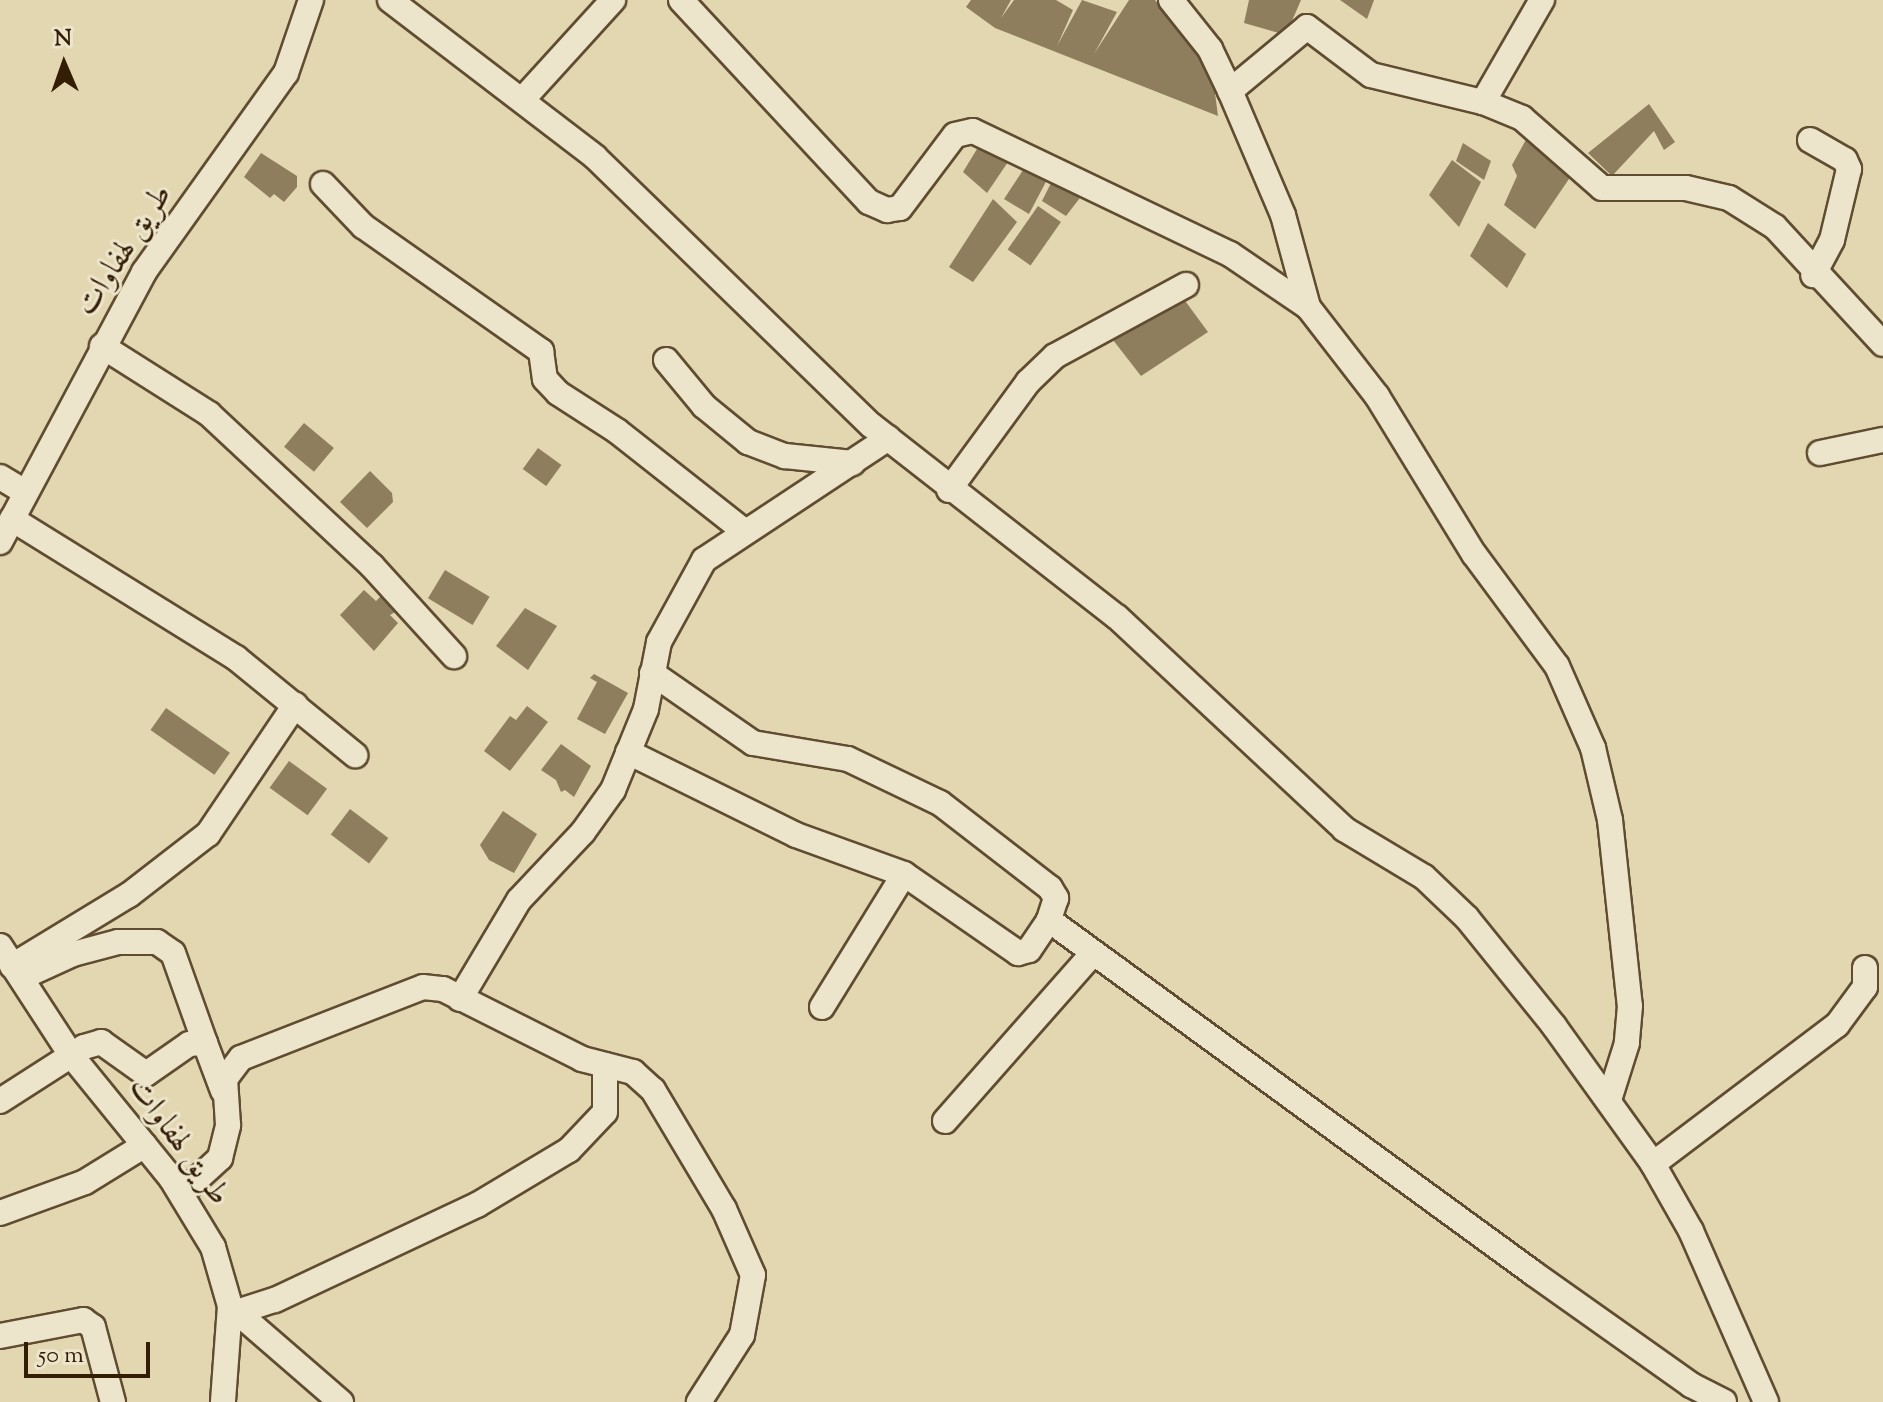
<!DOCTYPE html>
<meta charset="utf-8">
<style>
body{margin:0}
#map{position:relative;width:1883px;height:1402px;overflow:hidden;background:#e2d7b0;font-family:"Sorts Mill Goudy",Amiri,serif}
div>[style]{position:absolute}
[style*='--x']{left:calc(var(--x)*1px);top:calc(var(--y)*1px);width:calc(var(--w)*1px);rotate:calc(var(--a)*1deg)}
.building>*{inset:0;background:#8e7e5e;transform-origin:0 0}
.roads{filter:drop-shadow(2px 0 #604c30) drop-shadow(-2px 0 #604c30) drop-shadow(0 2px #604c30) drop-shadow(0 -2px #604c30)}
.minor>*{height:24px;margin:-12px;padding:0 12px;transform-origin:12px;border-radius:12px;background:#ece5cc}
span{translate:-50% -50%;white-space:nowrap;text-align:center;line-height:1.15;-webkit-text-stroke:6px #ece5cc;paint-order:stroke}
.street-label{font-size:32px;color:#341d05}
.north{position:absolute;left:24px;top:24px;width:80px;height:80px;-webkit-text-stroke:6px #ece5cc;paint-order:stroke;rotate:358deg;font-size:22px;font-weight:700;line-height:32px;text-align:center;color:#341d05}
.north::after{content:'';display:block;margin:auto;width:28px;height:36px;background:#341d05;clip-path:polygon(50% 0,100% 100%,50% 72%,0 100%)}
.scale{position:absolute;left:24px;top:1342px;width:126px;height:36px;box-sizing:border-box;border:4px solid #341d05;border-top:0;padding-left:10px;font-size:24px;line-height:28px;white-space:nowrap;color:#341d05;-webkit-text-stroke:6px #ece5cc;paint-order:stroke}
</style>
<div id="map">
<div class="building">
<div style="clip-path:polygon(971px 0,1011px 0,1001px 18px,1014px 0,1056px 0,1073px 10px,1057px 46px,1082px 0,1117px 12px,1094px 54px,1129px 0,1155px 0,1211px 62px,1218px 116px,995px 28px,966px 7px)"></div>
<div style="clip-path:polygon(1249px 0,1301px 0,1286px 35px,1244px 23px)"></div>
<div style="clip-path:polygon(1340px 0,1374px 0,1367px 19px)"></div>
<div style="clip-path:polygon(1649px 104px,1675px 142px,1664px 150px,1654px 131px,1612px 176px,1588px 153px)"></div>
<div style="clip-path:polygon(1527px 138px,1573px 173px,1535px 229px,1504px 205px,1517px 176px,1512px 165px)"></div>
<div style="clip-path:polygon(1463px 143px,1491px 161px,1484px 180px,1456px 161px)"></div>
<div style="clip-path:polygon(980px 144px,1008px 162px,987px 193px,963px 172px)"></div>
<div style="clip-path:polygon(261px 153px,297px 176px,297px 187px,284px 202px,274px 194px,270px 198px,244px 177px)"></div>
<div style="clip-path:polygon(1452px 160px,1481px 182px,1459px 227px,1429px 195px)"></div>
<div style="clip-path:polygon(1025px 167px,1049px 176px,1029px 214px,1004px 199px)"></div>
<div style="clip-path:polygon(1055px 175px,1086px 190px,1066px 216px,1042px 201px)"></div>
<div style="clip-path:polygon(993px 199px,1017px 222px,973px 282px,949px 267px)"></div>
<div style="left:1038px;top:206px;width:28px;height:53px;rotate:35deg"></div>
<div style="clip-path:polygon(1488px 223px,1526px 254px,1507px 288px,1470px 256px)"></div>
<div style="clip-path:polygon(1183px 298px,1208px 332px,1141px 376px,1113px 340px)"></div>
<div style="left:304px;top:423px;width:39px;height:31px;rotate:40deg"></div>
<div style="left:538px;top:448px;width:29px;height:26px;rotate:36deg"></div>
<div style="clip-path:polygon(370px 471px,392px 493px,393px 502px,367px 528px,340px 502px)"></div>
<div style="left:445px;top:570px;width:52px;height:33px;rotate:31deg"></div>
<div style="clip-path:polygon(364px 590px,376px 601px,382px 595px,397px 611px,390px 615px,398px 623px,374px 651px,340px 615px)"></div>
<div style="clip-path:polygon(525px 608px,557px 626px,528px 670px,496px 646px)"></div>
<div style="clip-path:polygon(594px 674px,628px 693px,605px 734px,577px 719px,597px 682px,590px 678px)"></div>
<div style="clip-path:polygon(527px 706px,548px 722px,510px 771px,484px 751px,510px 716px,516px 720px)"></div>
<div style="left:166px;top:708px;width:78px;height:27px;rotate:35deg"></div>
<div style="clip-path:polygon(561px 744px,591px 766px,574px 797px,565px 790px,561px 792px,556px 780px,541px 770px)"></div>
<div style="left:289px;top:761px;width:47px;height:33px;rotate:36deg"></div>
<div style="left:350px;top:809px;width:48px;height:32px;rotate:37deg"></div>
<div style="clip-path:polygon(503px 811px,537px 834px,514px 873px,489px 860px,480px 845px)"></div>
</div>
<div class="roads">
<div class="minor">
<div style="--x:390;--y:0;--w:258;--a:37.4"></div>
<div style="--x:595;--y:157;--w:385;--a:44.2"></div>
<div style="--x:871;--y:425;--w:312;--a:38"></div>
<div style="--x:1117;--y:617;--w:311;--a:43"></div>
<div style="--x:1344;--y:829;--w:93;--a:31"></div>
<div style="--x:1424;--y:877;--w:59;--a:43.6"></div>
<div style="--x:1467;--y:918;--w:139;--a:51.1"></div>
<div style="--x:1554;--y:1026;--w:170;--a:54.3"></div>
<div style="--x:1653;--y:1164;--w:77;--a:60.4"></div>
<div style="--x:1691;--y:1231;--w:187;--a:66.3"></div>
<div style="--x:681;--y:0;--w:276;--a:47.1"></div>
<div style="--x:869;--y:202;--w:20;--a:24"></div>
<div style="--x:887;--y:210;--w:13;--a:-9"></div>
<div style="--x:900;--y:208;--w:91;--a:-53"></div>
<div style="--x:955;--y:135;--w:18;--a:-13"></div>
<div style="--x:973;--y:131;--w:285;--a:25.6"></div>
<div style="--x:1230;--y:254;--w:94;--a:34.2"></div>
<div style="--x:1308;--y:307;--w:113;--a:52.2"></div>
<div style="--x:1377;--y:396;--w:185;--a:58.5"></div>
<div style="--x:1474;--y:554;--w:139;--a:53.5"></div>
<div style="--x:1557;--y:666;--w:90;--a:66.3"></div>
<div style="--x:1593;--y:748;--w:74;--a:76.7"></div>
<div style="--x:1610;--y:820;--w:187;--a:83.9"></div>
<div style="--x:1630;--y:1006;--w:37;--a:95"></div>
<div style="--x:1627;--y:1043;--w:60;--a:107.5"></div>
<div style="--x:1171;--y:0;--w:63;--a:51.5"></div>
<div style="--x:1210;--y:49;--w:47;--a:64.5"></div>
<div style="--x:523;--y:99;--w:134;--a:-47.7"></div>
<div style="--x:1483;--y:102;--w:118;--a:-60"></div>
<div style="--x:1810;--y:140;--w:40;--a:29.7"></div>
<div style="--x:1845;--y:160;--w:10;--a:66"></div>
<div style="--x:1849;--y:169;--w:73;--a:103.5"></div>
<div style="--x:1832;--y:240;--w:40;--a:118"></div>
<div style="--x:323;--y:184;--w:58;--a:46.4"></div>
<div style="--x:363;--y:226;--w:218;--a:35.1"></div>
<div style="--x:541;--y:351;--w:28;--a:82"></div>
<div style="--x:545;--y:379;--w:19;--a:47"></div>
<div style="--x:558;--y:393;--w:70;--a:32.8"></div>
<div style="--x:617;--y:431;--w:160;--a:38.2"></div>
<div style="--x:1308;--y:307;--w:95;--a:-105.2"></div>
<div style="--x:1283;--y:215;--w:135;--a:-113.1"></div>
<div style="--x:1230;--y:91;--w:100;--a:-39.7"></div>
<div style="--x:1307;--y:27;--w:80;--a:36.9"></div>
<div style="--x:1371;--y:75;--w:115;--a:13.6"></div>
<div style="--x:1483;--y:102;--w:42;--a:22.3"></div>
<div style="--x:1522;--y:118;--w:106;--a:41.2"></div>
<div style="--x:1602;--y:188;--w:84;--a:0"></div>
<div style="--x:1686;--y:188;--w:44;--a:13.1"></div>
<div style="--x:1729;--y:198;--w:54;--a:32.2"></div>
<div style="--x:1775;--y:227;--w:159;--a:47.3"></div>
<div style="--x:102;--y:346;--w:127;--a:32.4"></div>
<div style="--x:209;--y:414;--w:223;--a:43"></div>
<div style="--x:372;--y:566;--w:122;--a:47.7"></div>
<div style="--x:666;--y:360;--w:60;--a:50.4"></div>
<div style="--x:704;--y:406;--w:57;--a:39.3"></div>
<div style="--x:748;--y:442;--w:40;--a:21"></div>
<div style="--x:785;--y:456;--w:68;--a:5.9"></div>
<div style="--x:1820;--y:453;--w:64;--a:-11.7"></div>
<div style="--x:0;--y:477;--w:29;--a:31"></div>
<div style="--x:949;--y:490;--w:134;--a:-53.8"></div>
<div style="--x:1028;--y:382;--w:37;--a:-44"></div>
<div style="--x:1055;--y:356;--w:149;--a:-28.5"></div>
<div style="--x:12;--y:519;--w:264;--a:31.8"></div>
<div style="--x:236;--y:658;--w:154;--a:39.2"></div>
<div style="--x:0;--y:542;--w:306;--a:-61.9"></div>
<div style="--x:144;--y:272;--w:244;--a:-54.5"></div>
<div style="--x:286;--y:73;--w:77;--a:-71.1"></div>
<div style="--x:652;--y:673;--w:123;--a:34.7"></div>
<div style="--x:753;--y:743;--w:96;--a:9.6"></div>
<div style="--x:848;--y:759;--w:102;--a:25.6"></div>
<div style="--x:940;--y:803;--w:139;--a:37.7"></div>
<div style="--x:1050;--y:888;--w:12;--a:59"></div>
<div style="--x:1056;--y:898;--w:23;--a:108"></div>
<div style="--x:1049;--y:920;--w:599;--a:36.1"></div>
<div style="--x:1533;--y:1273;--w:194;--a:35.3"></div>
<div style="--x:1691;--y:1385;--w:37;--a:27"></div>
<div style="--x:628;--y:752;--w:187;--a:26.3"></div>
<div style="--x:796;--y:835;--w:115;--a:19.9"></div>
<div style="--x:904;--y:874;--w:139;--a:34.7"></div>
<div style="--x:1018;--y:953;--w:11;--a:-15"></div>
<div style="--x:1029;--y:950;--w:36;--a:-56"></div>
<div style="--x:0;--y:946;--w:130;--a:56.9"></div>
<div style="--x:71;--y:1055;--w:159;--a:50.9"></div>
<div style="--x:171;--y:1178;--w:81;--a:58.7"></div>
<div style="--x:213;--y:1247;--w:61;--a:73.9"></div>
<div style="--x:230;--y:1306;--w:96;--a:94.2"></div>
<div style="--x:12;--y:966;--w:137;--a:-31.3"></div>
<div style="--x:129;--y:895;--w:100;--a:-37.7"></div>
<div style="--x:208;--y:834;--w:156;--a:-56"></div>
<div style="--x:29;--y:974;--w:48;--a:-24.4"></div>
<div style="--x:73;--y:954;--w:47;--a:-14.9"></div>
<div style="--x:118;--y:942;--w:39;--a:0"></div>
<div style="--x:157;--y:942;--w:19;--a:35"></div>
<div style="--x:173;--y:953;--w:96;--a:70.4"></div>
<div style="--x:460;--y:999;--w:115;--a:-59.2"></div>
<div style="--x:519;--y:900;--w:93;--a:-46.7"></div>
<div style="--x:583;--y:832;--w:52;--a:-54.5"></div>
<div style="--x:613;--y:790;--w:87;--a:-67.8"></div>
<div style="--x:646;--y:709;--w:68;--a:-79"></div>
<div style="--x:659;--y:642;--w:94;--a:-61.2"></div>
<div style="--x:704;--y:560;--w:221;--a:-33.5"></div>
<div style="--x:822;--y:1007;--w:156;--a:-58.3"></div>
<div style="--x:0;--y:1101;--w:100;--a:-32.7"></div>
<div style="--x:84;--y:1047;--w:18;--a:-16"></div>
<div style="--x:101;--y:1042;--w:55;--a:35.4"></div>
<div style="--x:146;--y:1074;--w:52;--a:-34.9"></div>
<div style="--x:189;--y:1044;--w:16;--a:-4"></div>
<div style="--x:205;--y:1043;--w:51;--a:69.4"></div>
<div style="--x:945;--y:1121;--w:224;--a:-48.6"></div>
<div style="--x:1653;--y:1164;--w:231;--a:-37.1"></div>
<div style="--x:1837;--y:1025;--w:47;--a:-53.6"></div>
<div style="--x:1865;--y:987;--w:19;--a:-90"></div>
<div style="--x:182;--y:1193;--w:52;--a:-42.6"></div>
<div style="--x:220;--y:1158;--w:34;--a:-76"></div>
<div style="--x:228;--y:1125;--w:46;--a:-93.7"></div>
<div style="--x:225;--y:1079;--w:26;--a:-53"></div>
<div style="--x:241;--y:1058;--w:195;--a:-21.3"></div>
<div style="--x:423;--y:987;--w:20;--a:6"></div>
<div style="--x:443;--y:989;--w:156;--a:26.7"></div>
<div style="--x:582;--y:1059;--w:53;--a:14.3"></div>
<div style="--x:633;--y:1072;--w:27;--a:42"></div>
<div style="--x:653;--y:1090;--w:139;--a:59.2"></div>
<div style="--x:724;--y:1209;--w:72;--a:66.3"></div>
<div style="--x:753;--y:1275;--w:61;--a:100.4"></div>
<div style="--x:742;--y:1335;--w:80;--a:122.7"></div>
<div style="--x:0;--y:1213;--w:90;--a:-20"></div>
<div style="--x:85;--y:1182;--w:70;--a:-31.7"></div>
<div style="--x:230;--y:1306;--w:147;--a:40.9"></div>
<div style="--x:237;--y:1312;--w:40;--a:-18"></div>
<div style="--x:275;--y:1300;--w:223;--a:-25.2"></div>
<div style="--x:477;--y:1205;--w:107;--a:-30.9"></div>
<div style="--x:569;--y:1150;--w:52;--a:-46.5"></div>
<div style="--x:605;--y:1112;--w:47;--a:-90"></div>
<div style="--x:0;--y:1336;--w:85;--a:-10.9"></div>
<div style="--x:83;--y:1320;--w:12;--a:35"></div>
<div style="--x:93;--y:1327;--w:78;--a:75.1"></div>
</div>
</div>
<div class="street-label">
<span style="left:125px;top:251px;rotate:-57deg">طريق لهفاوات</span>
<span style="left:178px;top:1142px;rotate:54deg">طريق لهفاوات</span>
</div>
<div class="north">N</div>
<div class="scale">50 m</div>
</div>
